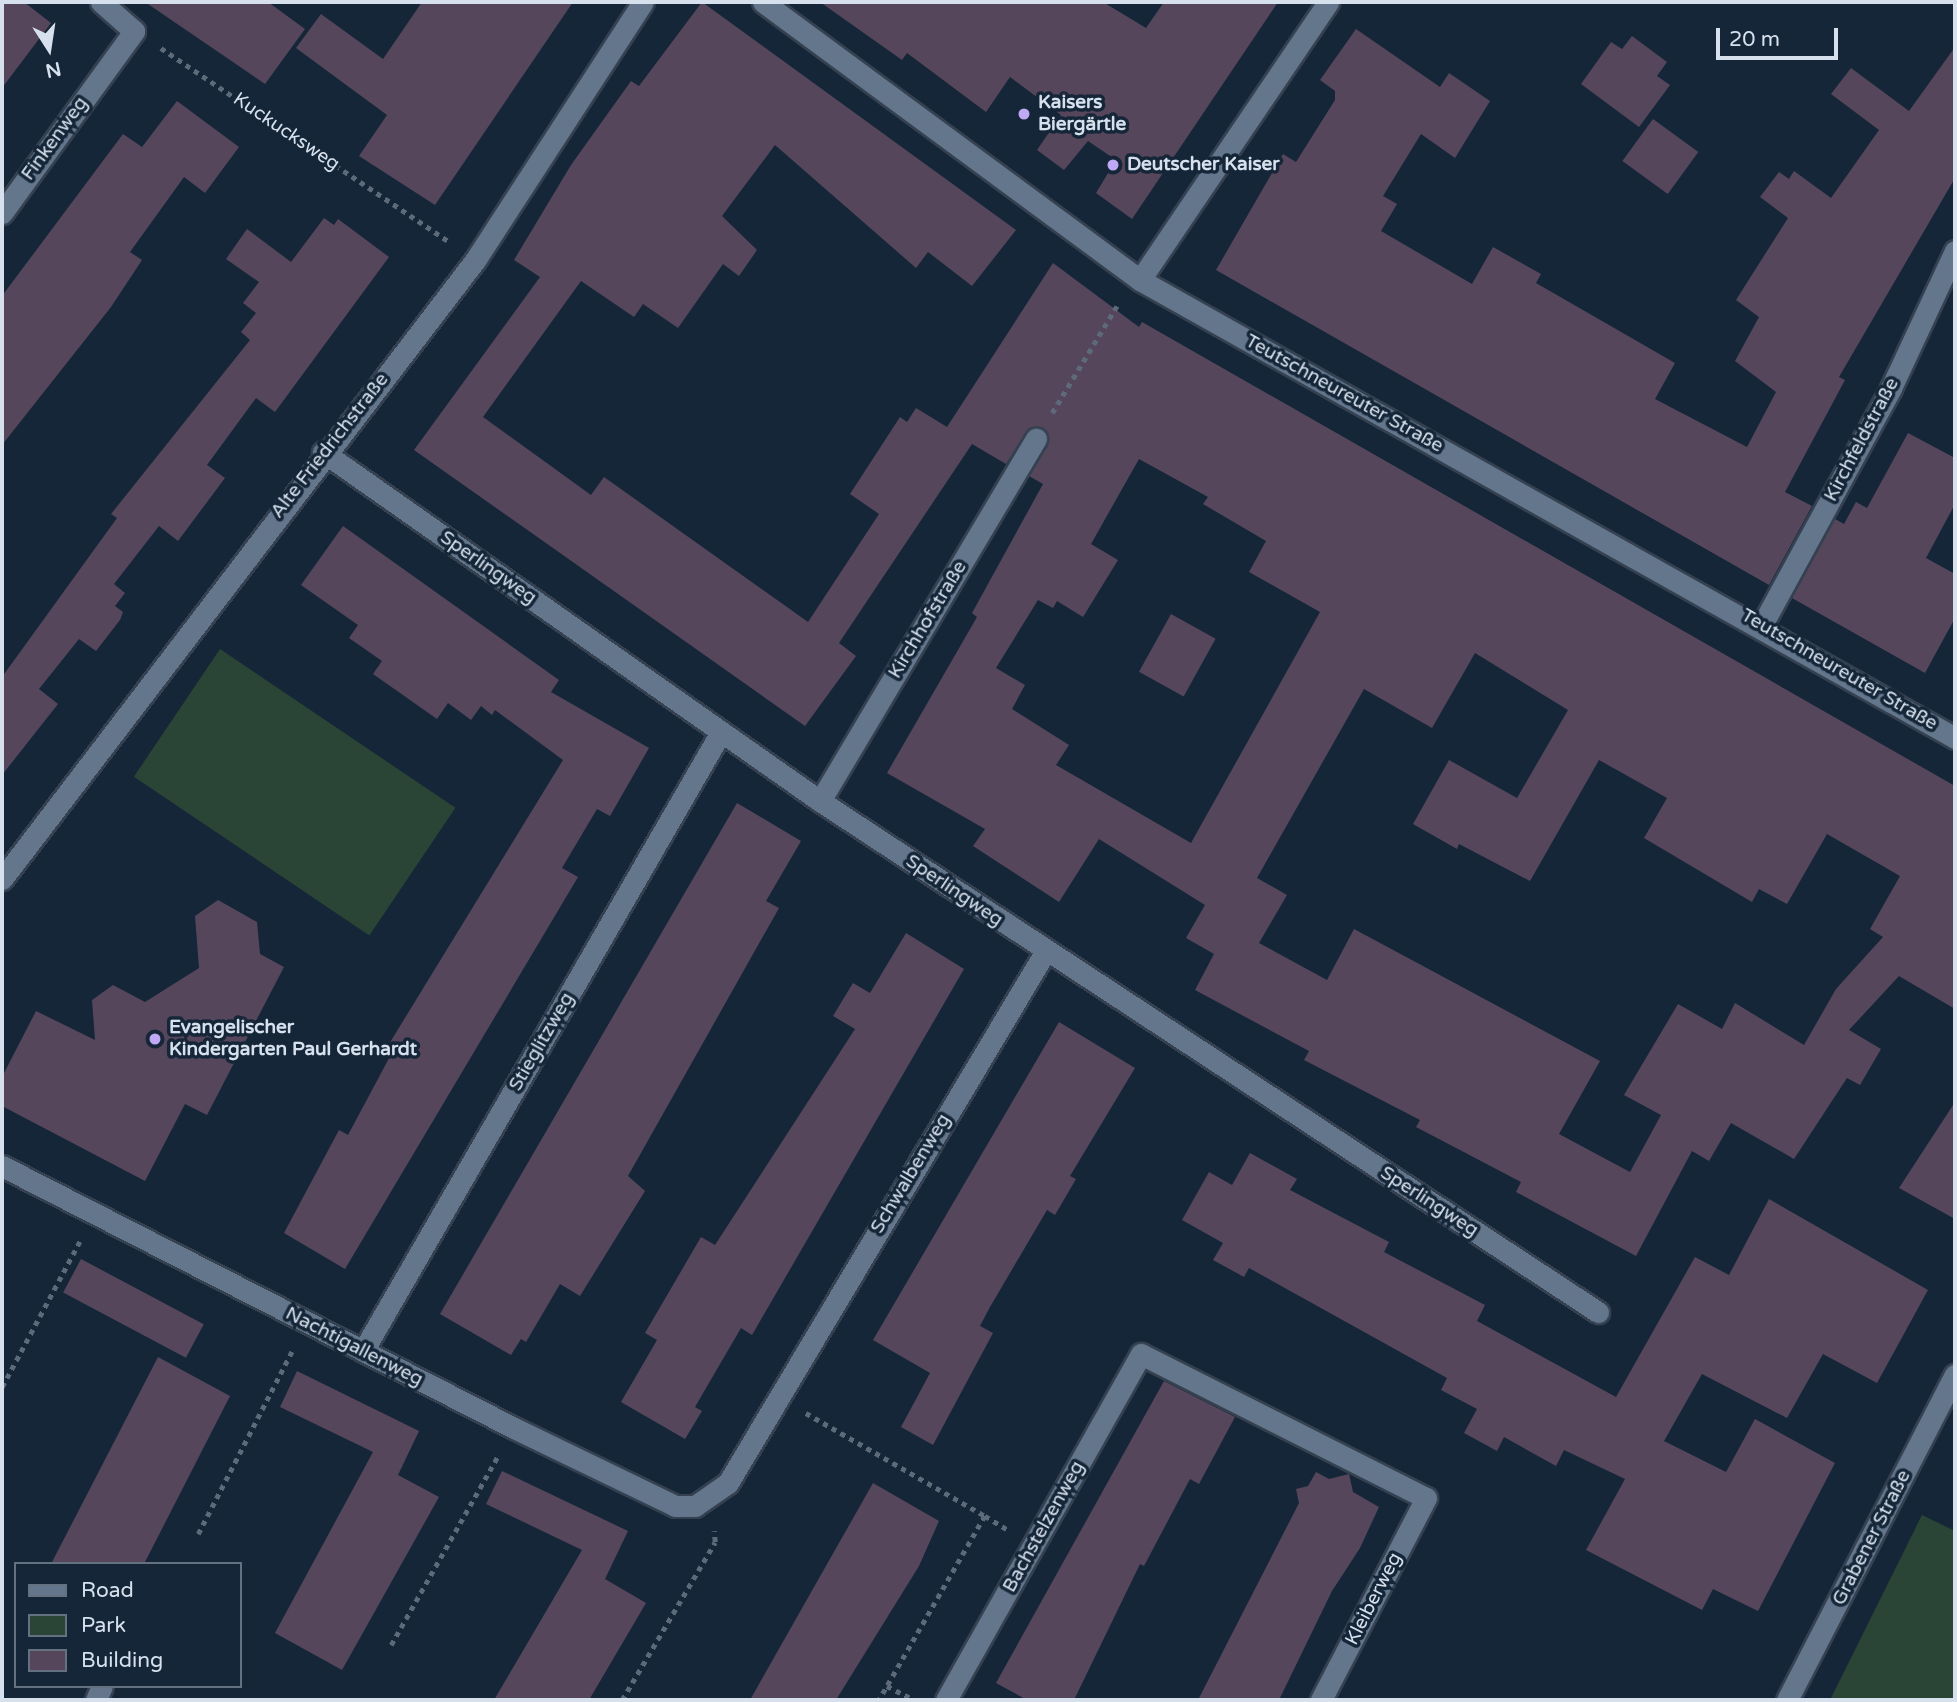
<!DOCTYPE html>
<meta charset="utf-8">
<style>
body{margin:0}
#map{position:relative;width:1957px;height:1702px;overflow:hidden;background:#152638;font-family:"Varela Round",sans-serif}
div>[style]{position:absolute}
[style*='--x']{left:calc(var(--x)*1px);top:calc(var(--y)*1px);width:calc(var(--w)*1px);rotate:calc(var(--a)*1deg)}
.green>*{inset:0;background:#2a4436;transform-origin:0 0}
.building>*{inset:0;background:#56465c;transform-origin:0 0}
.path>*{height:4.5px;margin-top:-2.25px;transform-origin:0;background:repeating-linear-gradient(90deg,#5c6a7a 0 5px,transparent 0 10px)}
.roads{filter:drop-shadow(2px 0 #354151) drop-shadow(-2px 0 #354151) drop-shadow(0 2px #354151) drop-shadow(0 -2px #354151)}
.minor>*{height:21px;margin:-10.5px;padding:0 10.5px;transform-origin:10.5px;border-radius:10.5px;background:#63768c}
.dots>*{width:19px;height:19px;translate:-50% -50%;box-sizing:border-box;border:4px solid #152638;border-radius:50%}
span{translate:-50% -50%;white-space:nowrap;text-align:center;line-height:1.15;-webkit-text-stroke:7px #152638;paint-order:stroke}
.poi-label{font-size:19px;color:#d7e1ee;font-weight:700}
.left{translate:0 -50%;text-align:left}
.street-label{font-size:19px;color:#d7e1ee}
.frame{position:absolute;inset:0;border:4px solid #d7e1ee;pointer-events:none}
.legend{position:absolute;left:14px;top:1562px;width:228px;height:126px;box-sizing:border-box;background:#152638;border:2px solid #637181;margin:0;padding:9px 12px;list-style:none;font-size:21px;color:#d7e1ee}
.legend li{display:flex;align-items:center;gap:14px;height:35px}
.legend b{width:35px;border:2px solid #637181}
.north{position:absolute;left:14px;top:14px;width:70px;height:70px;-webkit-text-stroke:5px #152638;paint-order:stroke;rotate:168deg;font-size:19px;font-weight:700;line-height:28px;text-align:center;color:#d7e1ee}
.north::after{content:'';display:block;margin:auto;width:24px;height:32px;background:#d7e1ee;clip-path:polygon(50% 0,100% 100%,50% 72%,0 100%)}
.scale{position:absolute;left:1716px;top:28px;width:122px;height:32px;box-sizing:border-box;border:4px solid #d7e1ee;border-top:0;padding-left:9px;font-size:21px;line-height:24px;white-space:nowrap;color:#d7e1ee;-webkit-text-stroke:5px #152638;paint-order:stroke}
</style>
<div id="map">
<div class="green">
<div style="left:220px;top:649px;width:284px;height:154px;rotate:34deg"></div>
<div style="clip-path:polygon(1922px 1515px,1955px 1531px,1955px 1700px,1830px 1700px)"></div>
</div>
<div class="building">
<div style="clip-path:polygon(2px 2px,24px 2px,51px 23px,2px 88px)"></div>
<div style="clip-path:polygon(145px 2px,268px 2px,305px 29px,265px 84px)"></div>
<div style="clip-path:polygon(422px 2px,573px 2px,435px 205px,359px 156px,387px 115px,296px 48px,321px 14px,383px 59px)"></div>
<div style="clip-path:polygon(evenodd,702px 2px,1016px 230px,972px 286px,928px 252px,916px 268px,775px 145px,722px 216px,757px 250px,739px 276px,723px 264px,678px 328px,643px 304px,634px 317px,581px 281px,483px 417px,591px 495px,604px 477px,808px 622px,879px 514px,850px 494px,900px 417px,907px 422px,916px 408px,947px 427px,1053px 263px,1139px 327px,1142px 322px,1955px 786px,1955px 1009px,1899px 976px,1849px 1030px,1881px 1049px,1860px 1085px,1847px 1078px,1794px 1159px,1731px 1123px,1709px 1161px,1692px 1151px,1636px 1256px,1516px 1192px,1521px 1182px,1416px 1127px,1420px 1120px,1304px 1060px,1309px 1051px,1195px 990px,1214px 954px,1186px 938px,1205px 905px,1099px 839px,1059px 902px,973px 846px,985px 829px,887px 773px,977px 617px,972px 613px,1043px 484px,1029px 476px,1048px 445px,1043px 428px,1029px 428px,1006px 464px,972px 444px,839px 643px,856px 656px,805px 726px,414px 450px,540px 277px,514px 260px,571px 165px,631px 81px,639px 86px,702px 2px,1139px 459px,1208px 497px,1203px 504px,1266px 541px,1249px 572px,1320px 612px,1191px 843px,1056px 765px,1069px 745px,1012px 709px,1025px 685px,996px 668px,1038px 600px,1053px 608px,1057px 601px,1083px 617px,1118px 560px,1091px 544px,1139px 459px,702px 2px,1475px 653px,1568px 710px,1517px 798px,1449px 760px,1413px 824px,1457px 849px,1459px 844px,1530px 881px,1599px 760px,1667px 798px,1644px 838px,1752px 902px,1759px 889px,1787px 904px,1827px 834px,1900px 876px,1870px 929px,1883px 937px,1836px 989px,1804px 1045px,1735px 1003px,1722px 1029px,1678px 1004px,1624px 1095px,1661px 1115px,1630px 1172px,1559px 1134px,1600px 1061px,1354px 929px,1327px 980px,1259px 943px,1287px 895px,1257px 878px,1364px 689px,1432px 728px,1475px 653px)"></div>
<div style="clip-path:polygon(820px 2px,1103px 2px,1146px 28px,1164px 2px,1278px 2px,1132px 219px,1096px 193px,1116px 160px,1088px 141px,1064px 170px,1037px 150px,1061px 115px,1010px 77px,986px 112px,907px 53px,902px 60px)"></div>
<div style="clip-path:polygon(1356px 29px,1440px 87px,1449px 73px,1490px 101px,1455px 158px,1421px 134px,1383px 196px,1397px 204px,1381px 231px,1472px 284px,1493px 247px,1541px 274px,1536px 283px,1675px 363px,1655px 399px,1747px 447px,1776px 392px,1735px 361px,1759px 317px,1736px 300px,1788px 218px,1760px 197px,1779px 172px,1789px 179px,1794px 171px,1831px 198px,1879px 130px,1831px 94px,1851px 68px,1909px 111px,1955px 47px,1955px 178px,1839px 377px,1845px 380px,1785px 492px,1812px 506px,1769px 585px,1216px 270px,1283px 154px,1296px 162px,1335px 100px,1335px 91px,1320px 80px)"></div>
<div style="clip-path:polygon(1632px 36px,1667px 62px,1657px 76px,1670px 85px,1639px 127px,1581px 84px,1611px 42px,1622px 49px)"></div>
<div style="clip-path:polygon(177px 101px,239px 147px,205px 193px,184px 177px,130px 252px,142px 260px,111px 307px,2px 445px,2px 296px,123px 134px,142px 147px)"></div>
<div style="left:1653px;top:119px;width:56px;height:52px;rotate:36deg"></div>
<div style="clip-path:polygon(324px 218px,334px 225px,338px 219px,389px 257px,275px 412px,256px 398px,207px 465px,225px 478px,178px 541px,159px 526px,114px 584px,125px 593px,115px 606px,123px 612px,120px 620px,96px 651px,79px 639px,39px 689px,58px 704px,2px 775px,2px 677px,117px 518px,111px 514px,250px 340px,241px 332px,256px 313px,243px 303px,259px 282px,226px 259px,247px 229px,291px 262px)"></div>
<div style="clip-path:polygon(1908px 433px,1955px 458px,1955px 504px,1926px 558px,1955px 574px,1955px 618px,1925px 673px,1792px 598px,1835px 519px,1844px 524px,1856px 502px,1867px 508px)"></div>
<div style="clip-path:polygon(343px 526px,559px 680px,551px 692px,649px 748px,610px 816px,597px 809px,562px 868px,578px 877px,345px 1269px,284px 1233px,339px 1130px,348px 1135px,395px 1047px,389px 1044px,563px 760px,495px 710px,492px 715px,481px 706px,471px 720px,448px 703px,437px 719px,373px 674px,382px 661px,349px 638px,358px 625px,301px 585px)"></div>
<div style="left:1171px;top:614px;width:51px;height:66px;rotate:29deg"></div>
<div style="clip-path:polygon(737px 803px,801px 841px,766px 901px,779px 908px,628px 1176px,645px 1191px,580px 1296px,560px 1284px,526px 1342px,521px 1339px,511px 1355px,440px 1314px)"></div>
<div style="clip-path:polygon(218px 900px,257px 922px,260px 954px,284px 967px,207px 1115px,185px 1104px,145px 1181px,2px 1106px,2px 1077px,36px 1011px,95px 1040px,92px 1000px,113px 985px,145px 1002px,199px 968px,195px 916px)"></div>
<div style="clip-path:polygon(906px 933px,964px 969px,752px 1335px,741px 1328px,695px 1407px,702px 1411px,685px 1439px,621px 1402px,657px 1340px,645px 1333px,701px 1237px,715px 1245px,855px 1029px,833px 1016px,853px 983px,870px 993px)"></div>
<div style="clip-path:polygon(1059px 1022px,1135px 1068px,1070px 1176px,1076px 1179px,1055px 1215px,1047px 1210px,990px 1307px,980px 1326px,993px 1333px,933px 1445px,901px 1427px,930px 1373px,873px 1340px)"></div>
<div style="clip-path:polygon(1955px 1102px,1955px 1219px,1899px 1188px)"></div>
<div style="clip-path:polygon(1250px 1153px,1297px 1179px,1290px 1190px,1389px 1242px,1384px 1252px,1485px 1305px,1477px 1321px,1616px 1397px,1695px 1257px,1729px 1275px,1769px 1199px,1928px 1290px,1877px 1383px,1823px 1354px,1787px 1418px,1702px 1374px,1664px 1441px,1726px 1472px,1755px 1419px,1835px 1463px,1758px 1611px,1713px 1589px,1702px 1610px,1586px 1550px,1625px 1479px,1564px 1450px,1556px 1466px,1504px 1437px,1497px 1451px,1464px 1433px,1477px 1409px,1441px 1390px,1447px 1378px,1249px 1268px,1244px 1277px,1213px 1260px,1223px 1243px,1182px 1220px,1209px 1172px,1232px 1185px)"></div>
<div style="left:81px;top:1259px;width:139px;height:38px;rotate:28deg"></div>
<div style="clip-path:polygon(158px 1357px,230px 1396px,144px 1564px,51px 1564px)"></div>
<div style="clip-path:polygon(297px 1371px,419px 1431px,398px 1475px,439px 1497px,342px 1670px,275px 1633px,373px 1452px,280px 1407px)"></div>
<div style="clip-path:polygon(1164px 1381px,1235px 1417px,1199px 1484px,1190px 1479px,1144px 1566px,1140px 1564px,1074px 1700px,1027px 1700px,996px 1683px)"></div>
<div style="clip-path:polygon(502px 1471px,628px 1531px,605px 1579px,646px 1603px,589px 1700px,494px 1700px,582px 1550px,486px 1504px)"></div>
<div style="clip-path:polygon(1316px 1472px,1329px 1479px,1349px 1474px,1353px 1492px,1379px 1507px,1360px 1548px,1332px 1591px,1279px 1700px,1198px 1700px,1299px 1503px,1296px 1489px,1308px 1486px)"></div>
<div style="clip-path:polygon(873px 1483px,939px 1521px,919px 1566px,836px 1700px,750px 1700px)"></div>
</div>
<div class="path">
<div style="--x:161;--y:48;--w:348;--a:33.9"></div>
<div style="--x:1052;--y:413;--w:127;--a:-58.8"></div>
<div style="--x:2;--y:1387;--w:168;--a:-61.9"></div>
<div style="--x:806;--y:1413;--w:207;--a:29.9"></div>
<div style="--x:985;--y:1516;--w:212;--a:119.9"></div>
<div style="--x:985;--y:1516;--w:27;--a:31"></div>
<div style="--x:198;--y:1534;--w:206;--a:-62.8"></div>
<div style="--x:391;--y:1645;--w:219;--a:-60.5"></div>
<div style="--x:887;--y:1686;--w:30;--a:27"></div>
<div style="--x:622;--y:1700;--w:183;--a:-59.5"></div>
<div style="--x:715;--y:1542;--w:11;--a:-95"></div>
</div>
<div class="roads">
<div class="minor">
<div style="--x:763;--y:2;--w:468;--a:36.4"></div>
<div style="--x:1140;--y:280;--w:935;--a:29.33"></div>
<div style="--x:2;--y:213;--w:225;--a:-54"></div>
<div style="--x:134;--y:31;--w:44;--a:-138.7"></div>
<div style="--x:1140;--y:280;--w:336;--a:-55.9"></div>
<div style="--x:323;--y:452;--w:607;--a:35.08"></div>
<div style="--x:820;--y:801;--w:931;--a:33.3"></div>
<div style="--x:1762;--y:625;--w:270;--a:-61.4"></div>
<div style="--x:1891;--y:388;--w:151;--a:-65"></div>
<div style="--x:820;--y:801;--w:422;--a:-59.2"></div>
<div style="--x:2;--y:879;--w:780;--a:-52.6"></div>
<div style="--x:476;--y:259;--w:306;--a:-57"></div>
<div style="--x:2;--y:1166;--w:575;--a:27.1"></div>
<div style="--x:514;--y:1428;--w:179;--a:25.8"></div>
<div style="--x:675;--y:1506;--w:20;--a:0"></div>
<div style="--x:695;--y:1506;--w:40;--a:-34.9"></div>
<div style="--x:728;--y:1483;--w:618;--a:-59.16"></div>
<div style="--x:363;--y:1351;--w:715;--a:-59.96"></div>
<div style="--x:96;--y:1700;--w:15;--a:-67"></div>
<div style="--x:946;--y:1700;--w:397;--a:-60.6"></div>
<div style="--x:1141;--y:1354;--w:319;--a:26.8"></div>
<div style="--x:1426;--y:1498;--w:228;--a:117.5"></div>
<div style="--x:1787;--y:1700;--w:366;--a:-62.7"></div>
</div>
</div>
<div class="dots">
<div style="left:1024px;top:114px;background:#bfa8f4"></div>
<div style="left:1113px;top:165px;background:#bfa8f4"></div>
<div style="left:155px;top:1039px;background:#bfa8f4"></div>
</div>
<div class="poi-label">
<span class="left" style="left:1038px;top:114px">Kaisers<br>Biergärtle</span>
<span class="left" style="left:1127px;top:165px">Deutscher Kaiser</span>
<span class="left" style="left:169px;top:1039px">Evangelischer<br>Kindergarten Paul Gerhardt</span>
</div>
<div class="street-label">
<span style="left:286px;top:132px;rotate:34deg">Kuckucksweg</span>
<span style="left:55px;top:139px;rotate:-54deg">Finkenweg</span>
<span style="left:1344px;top:394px;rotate:29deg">Teutschneureuter Straße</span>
<span style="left:1862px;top:440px;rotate:-62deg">Kirchfeldstraße</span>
<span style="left:330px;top:446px;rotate:-52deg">Alte Friedrichstraße</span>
<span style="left:488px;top:568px;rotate:35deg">Sperlingweg</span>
<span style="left:928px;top:620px;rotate:-59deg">Kirchhofstraße</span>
<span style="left:1839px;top:670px;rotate:30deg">Teutschneureuter Straße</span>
<span style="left:954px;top:891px;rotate:34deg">Sperlingweg</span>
<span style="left:542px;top:1042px;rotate:-60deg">Stieglitzweg</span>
<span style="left:911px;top:1174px;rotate:-59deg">Schwalbenweg</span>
<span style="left:1429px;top:1202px;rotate:33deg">Sperlingweg</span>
<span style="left:354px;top:1347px;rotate:27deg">Nachtigallenweg</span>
<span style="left:1044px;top:1527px;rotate:-61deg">Bachstelzenweg</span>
<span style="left:1872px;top:1538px;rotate:-63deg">Grabener Straße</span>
<span style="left:1374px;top:1599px;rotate:-63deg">Kleiberweg</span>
</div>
<div class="frame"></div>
<ul class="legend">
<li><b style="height:9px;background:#63768c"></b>Road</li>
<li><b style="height:19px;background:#2a4436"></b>Park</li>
<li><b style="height:19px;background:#56465c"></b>Building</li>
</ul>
<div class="north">N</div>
<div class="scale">20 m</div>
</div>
